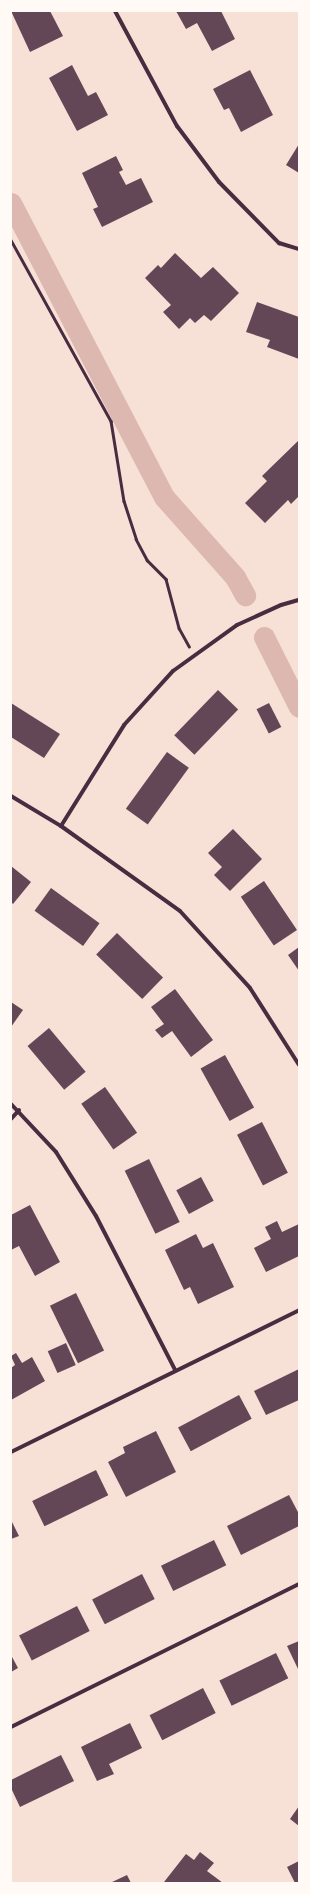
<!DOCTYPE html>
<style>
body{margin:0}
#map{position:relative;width:310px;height:1894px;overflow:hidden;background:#f7e1d7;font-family:"Asap Condensed",sans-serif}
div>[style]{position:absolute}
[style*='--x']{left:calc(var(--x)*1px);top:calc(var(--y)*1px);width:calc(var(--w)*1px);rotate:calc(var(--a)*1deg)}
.canal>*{height:21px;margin:-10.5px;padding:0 10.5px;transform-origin:10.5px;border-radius:10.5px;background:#dcb8b0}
.building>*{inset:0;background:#644757;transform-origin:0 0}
.path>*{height:2.5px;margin:-1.25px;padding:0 1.25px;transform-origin:1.25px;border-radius:1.25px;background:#4a2c40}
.minor>*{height:4px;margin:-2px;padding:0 2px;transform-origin:2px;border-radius:2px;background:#4a2c40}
span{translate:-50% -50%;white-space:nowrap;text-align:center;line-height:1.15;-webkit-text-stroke:3.5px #fffaf5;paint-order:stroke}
.frame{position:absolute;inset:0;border:12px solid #fffaf5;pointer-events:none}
</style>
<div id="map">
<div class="canal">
<div style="--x:11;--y:203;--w:331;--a:62.5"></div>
<div style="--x:164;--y:497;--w:107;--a:48.4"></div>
<div style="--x:235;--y:577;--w:21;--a:61"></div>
<div style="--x:264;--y:637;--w:78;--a:63.4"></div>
</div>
<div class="building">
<div style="clip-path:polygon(11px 11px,50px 11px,63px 36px,30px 52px)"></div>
<div style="clip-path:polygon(176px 11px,221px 11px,235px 39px,212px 51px,197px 23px,186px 29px)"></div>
<div style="clip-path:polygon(72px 65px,88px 96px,96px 92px,108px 115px,77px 131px,49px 78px)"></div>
<div style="clip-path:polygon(250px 70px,273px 115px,241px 132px,229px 108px,224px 110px,213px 89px)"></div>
<div style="clip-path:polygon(299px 144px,299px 173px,286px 165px)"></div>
<div style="clip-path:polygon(116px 156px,123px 170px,119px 172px,126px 185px,141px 178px,153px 202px,102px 227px,93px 209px,98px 207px,82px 173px)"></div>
<div style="clip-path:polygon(175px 253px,201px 278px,213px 267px,239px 293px,211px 321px,204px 315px,195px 323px,190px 318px,179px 329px,163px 312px,171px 305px,145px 278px,158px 265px,161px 268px)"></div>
<div style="clip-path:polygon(257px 302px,299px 317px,299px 359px,267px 347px,270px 340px,246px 332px)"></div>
<div style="clip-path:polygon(299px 440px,299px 496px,291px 504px,288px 500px,265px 523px,245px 503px,267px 481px,262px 476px)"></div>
<div style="left:218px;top:690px;width:28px;height:63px;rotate:44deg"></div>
<div style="clip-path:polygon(11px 703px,60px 734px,44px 758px,11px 737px)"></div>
<div style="left:269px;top:703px;width:27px;height:14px;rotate:63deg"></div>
<div style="left:167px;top:752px;width:27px;height:70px;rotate:36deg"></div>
<div style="clip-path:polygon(233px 829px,262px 859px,230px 891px,214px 875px,222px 867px,208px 853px)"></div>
<div style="clip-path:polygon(11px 866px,31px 882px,13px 904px,11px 902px)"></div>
<div style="left:264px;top:881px;width:59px;height:28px;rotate:56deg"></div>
<div style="left:51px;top:888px;width:60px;height:28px;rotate:36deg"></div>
<div style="left:117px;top:933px;width:64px;height:30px;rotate:44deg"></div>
<div style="clip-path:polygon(299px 947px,299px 971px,288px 955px)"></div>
<div style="clip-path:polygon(175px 989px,213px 1040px,191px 1057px,172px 1031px,162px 1038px,155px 1030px,164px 1024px,151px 1007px)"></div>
<div style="clip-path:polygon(11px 1002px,23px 1010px,11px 1027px)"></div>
<div style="left:49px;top:1028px;width:57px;height:28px;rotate:50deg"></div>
<div style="left:225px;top:1055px;width:60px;height:28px;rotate:61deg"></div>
<div style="left:105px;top:1087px;width:56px;height:29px;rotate:55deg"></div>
<div style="left:262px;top:1122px;width:57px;height:28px;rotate:63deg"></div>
<div style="left:149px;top:1159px;width:70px;height:27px;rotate:64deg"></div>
<div style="left:201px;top:1177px;width:27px;height:28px;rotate:62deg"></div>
<div style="clip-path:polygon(30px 1205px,60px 1262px,35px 1276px,19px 1246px,11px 1250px,11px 1215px)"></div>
<div style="clip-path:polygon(277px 1221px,282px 1232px,299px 1224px,299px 1256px,266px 1272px,254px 1248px,271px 1239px,265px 1227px)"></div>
<div style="clip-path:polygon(196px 1234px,203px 1248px,213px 1243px,234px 1287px,198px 1304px,190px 1287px,184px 1290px,165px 1250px)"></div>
<div style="left:76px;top:1293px;width:64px;height:29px;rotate:64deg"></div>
<div style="left:66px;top:1343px;width:24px;height:20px;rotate:66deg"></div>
<div style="clip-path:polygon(16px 1353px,22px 1363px,32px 1357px,45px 1381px,11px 1400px,11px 1368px,15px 1365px,11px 1356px)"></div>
<div style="clip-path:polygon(299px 1369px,299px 1400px,266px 1415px,254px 1391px)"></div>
<div style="left:239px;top:1395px;width:27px;height:69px;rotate:62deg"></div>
<div style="clip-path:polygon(156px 1431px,176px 1472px,126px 1497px,108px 1462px,125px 1453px,123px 1447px)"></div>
<div style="left:96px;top:1470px;width:28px;height:71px;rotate:64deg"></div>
<div style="clip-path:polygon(289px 1495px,299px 1514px,299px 1526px,241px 1555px,227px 1526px)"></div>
<div style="clip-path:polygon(11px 1520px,19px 1536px,11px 1539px)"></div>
<div style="left:214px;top:1540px;width:28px;height:59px;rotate:64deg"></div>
<div style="left:142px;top:1574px;width:28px;height:56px;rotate:63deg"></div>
<div style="left:77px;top:1606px;width:28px;height:65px;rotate:63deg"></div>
<div style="clip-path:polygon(299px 1641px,299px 1671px,287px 1646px)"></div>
<div style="left:276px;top:1653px;width:28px;height:63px;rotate:64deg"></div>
<div style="clip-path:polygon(11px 1655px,18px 1668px,11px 1672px)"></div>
<div style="left:203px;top:1688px;width:28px;height:60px;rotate:63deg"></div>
<div style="clip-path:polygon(130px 1723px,142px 1748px,109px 1764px,114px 1774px,97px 1781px,81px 1747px)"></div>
<div style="clip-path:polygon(61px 1755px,74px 1781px,20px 1807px,11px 1788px,11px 1780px)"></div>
<div style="clip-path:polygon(299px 1806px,299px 1826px,290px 1819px)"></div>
<div style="clip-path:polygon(200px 1852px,214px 1863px,207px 1871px,223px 1883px,164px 1882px,186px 1854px,194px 1860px)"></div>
<div style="clip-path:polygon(299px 1861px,299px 1883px,295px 1883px,287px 1867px)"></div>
<div style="clip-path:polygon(127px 1875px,131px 1883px,110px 1883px)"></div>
</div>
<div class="path">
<div style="--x:11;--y:240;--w:207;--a:61.1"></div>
<div style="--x:111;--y:421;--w:81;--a:80.8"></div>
<div style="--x:124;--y:501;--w:40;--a:72"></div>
<div style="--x:136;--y:539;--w:24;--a:62"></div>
<div style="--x:147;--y:560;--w:27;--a:45"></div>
<div style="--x:166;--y:579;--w:51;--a:75.1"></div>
<div style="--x:179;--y:628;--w:21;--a:61"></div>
</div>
<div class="minor">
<div style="--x:115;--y:11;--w:131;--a:61.7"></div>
<div style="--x:177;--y:126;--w:70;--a:53.1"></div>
<div style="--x:219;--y:182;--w:86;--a:45.5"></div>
<div style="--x:279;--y:243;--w:21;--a:17"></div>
<div style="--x:11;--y:796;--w:58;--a:31"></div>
<div style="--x:61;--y:826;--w:146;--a:35.5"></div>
<div style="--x:180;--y:911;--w:104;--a:47.7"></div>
<div style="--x:250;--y:988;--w:91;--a:57.5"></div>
<div style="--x:61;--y:826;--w:119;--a:-58"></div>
<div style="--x:124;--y:725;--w:73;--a:-47.8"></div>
<div style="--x:173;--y:671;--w:79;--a:-35.7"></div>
<div style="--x:237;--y:625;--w:48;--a:-24.4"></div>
<div style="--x:281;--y:605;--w:19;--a:-16"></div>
<div style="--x:11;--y:1104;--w:66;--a:46.8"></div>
<div style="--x:56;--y:1152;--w:75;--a:58"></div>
<div style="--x:96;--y:1216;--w:173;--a:62.8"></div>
<div style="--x:11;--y:1119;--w:12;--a:-48"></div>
<div style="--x:11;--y:1452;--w:321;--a:-26.2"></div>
<div style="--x:11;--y:1727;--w:322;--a:-26.4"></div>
</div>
<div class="frame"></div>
</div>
